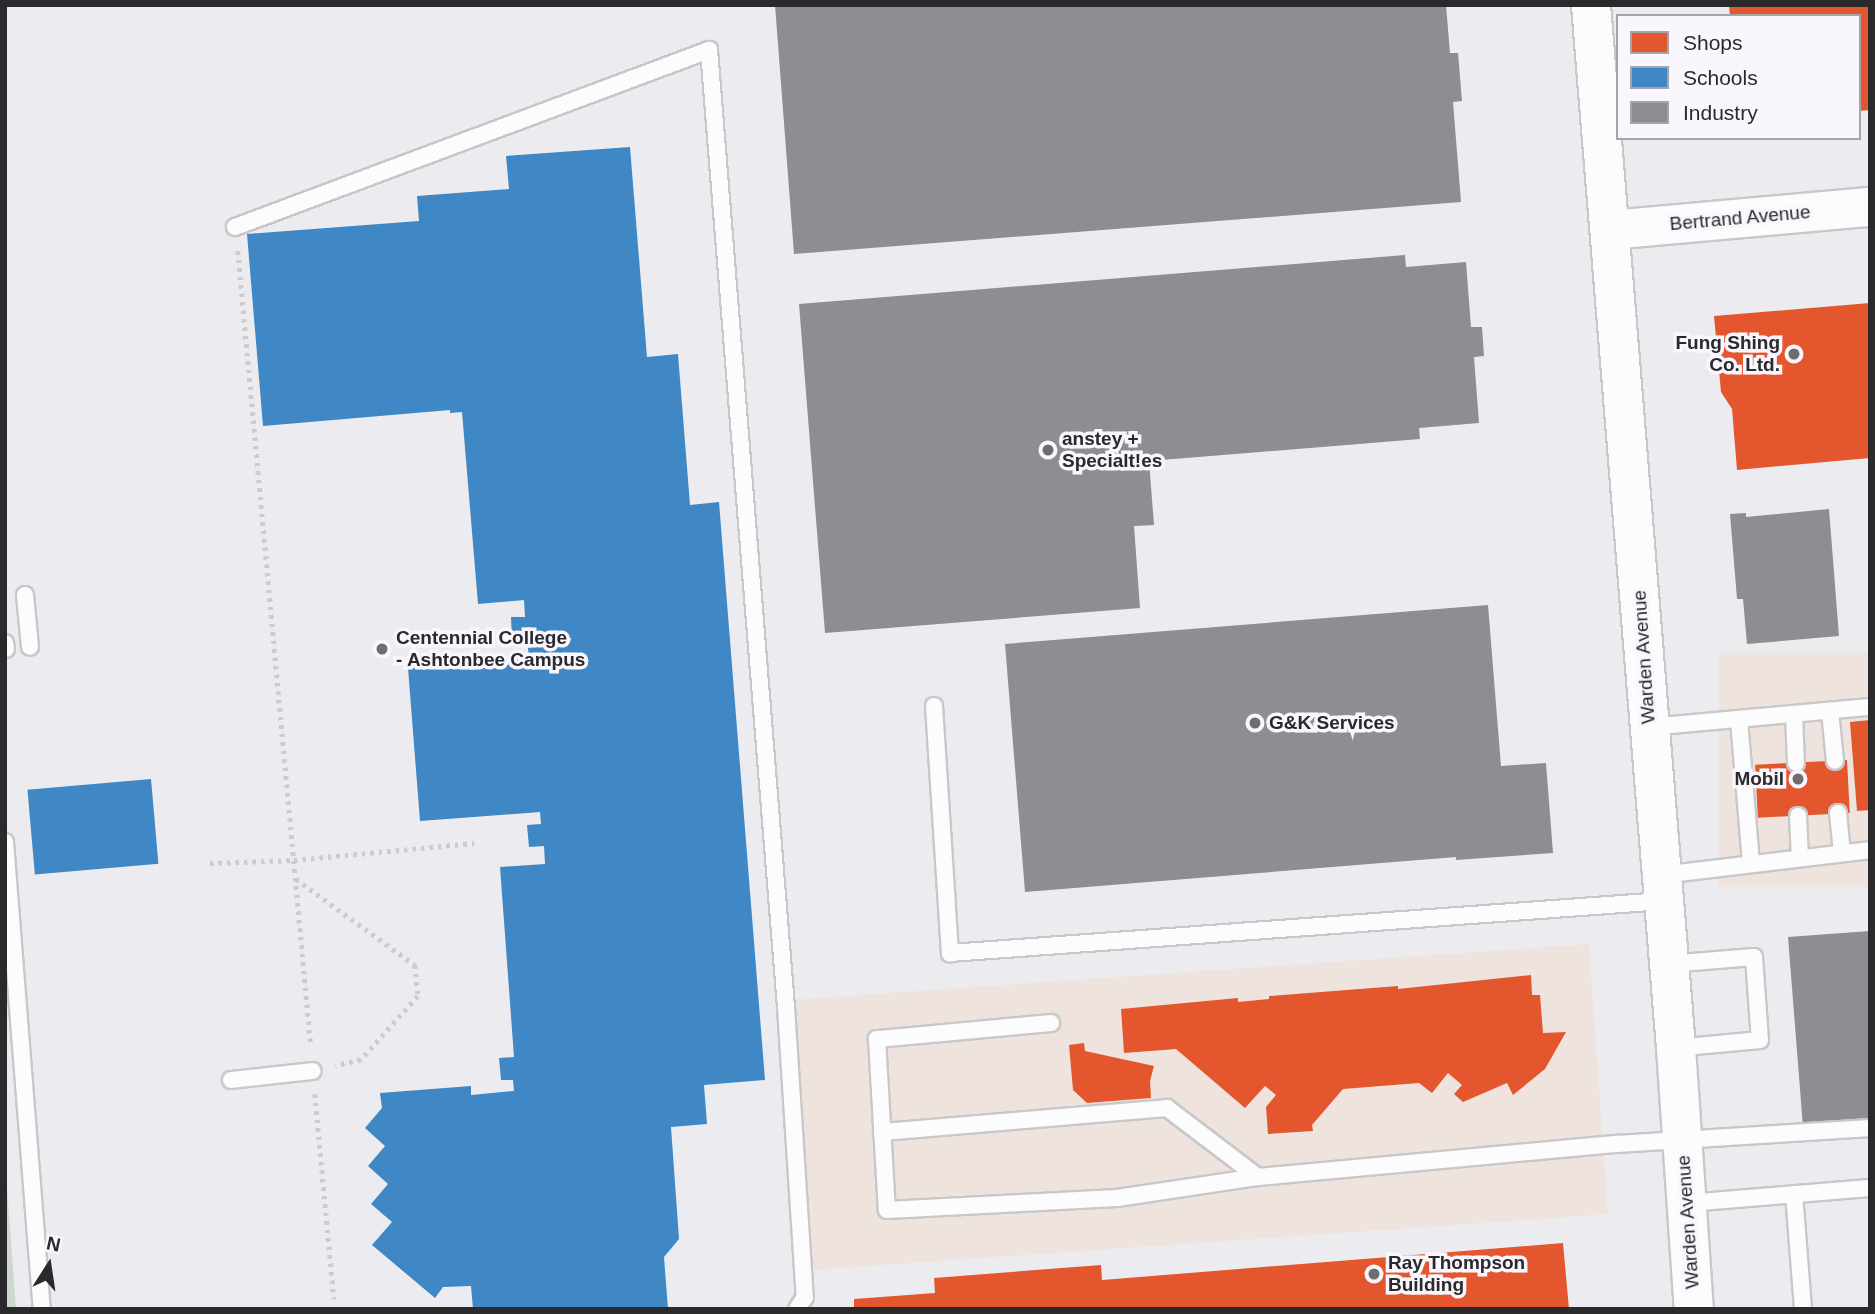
<!DOCTYPE html>
<style>
body{margin:0}
#map{position:relative;width:1875px;height:1314px;overflow:hidden;background:#ecebef;font-family:Arial,sans-serif}
div>[style]{position:absolute}
[style*='--x']{left:calc(var(--x)*1px);top:calc(var(--y)*1px);width:calc(var(--w)*1px);rotate:calc(var(--a)*1deg)}
.commercial>*{inset:0;background:#efe3dd;transform-origin:0 0}
.green>*{inset:0;background:#ced7cb}
.shops>*{inset:0;background:#e4572e;transform-origin:0 0}
.schools>*{inset:0;background:#3f88c5;transform-origin:0 0}
.industry>*{inset:0;background:#8d8d92}
.path>*{height:4.5px;margin-top:-2.25px;transform-origin:0;background:repeating-linear-gradient(90deg,#cccbcd 0 3.5px,transparent 0 8.5px)}
.roads{filter:drop-shadow(2px 0 #c8c8cb) drop-shadow(-2px 0 #c8c8cb) drop-shadow(0 2px #c8c8cb) drop-shadow(0 -2px #c8c8cb)}
.lane>*{height:16px;margin:-8px;padding:0 8px;transform-origin:8px;border-radius:8px;background:#fcfcfd}
.secondary>*{height:38px;margin:-19px;padding:0 19px;transform-origin:19px;border-radius:19px;background:#fcfcfd}
.dots>*{width:19px;height:19px;translate:-50% -50%;box-sizing:border-box;border:4px solid #f9f6fe;border-radius:50%}
span{translate:-50% -50%;white-space:nowrap;text-align:center;line-height:1.15;-webkit-text-stroke:7px #f9f6fe;paint-order:stroke}
.street-label{font-size:19px;color:#2a292c}
.poi-label{font-size:19px;color:#2a292c;font-weight:700}
.right{translate:-100% -50%;text-align:right}
.left{translate:0 -50%;text-align:left}
.frame{position:absolute;inset:0;border:7px solid #2a292c;pointer-events:none}
.legend{position:absolute;left:1616px;top:14px;width:245px;height:126px;box-sizing:border-box;background:#f9f6fe;border:2px solid #a6a4aa;margin:0;padding:9px 12px;list-style:none;font-size:21px;color:#2a292c}
.legend li{display:flex;align-items:center;gap:14px;height:35px}
.legend b{width:35px;border:2px solid #a6a4aa}
.north{position:absolute;left:14px;top:1230px;width:70px;height:70px;-webkit-text-stroke:5px #f9f6fe;paint-order:stroke;rotate:12deg;font-size:19px;font-weight:700;line-height:28px;text-align:center;color:#2a292c}
.north::after{content:'';display:block;margin:auto;width:24px;height:32px;background:#2a292c;clip-path:polygon(50% 0,100% 100%,50% 72%,0 100%)}
</style>
<div id="map">
<div class="commercial">
<div style="left:1870px;top:653px;width:234px;height:151px;rotate:90deg"></div>
<div style="left:1589px;top:944px;width:271px;height:805px;rotate:86deg"></div>
</div>
<div class="green">
<div style="clip-path:polygon(5px 1161px,16px 1309px,5px 1309px)"></div>
</div>
<div class="shops">
<div style="clip-path:polygon(1729px 5px,1870px 5px,1870px 110px,1859px 111px,1859px 16px,1730px 16px)"></div>
<div style="clip-path:polygon(1870px 303px,1870px 458px,1737px 470px,1732px 409px,1721px 392px,1714px 316px)"></div>
<div style="clip-path:polygon(1870px 720px,1870px 810px,1857px 811px,1850px 722px)"></div>
<div style="left:1847px;top:760px;width:53px;height:92px;rotate:87deg"></div>
<div style="clip-path:polygon(1531px 975px,1532px 995px,1540px 995px,1543px 1033px,1566px 1032px,1545px 1069px,1513px 1095px,1507px 1083px,1463px 1102px,1454px 1094px,1462px 1085px,1448px 1073px,1432px 1093px,1419px 1083px,1343px 1089px,1312px 1125px,1313px 1131px,1268px 1134px,1266px 1107px,1276px 1095px,1265px 1086px,1245px 1108px,1176px 1049px,1124px 1053px,1121px 1009px,1238px 998px,1238px 1002px,1269px 999px,1269px 996px,1398px 986px,1398px 989px)"></div>
<div style="clip-path:polygon(1084px 1043px,1085px 1051px,1154px 1066px,1150px 1081px,1151px 1098px,1087px 1103px,1073px 1090px,1069px 1045px)"></div>
<div style="clip-path:polygon(1563px 1243px,1569px 1309px,854px 1309px,854px 1299px,935px 1293px,934px 1278px,1101px 1265px,1102px 1280px)"></div>
</div>
<div class="schools">
<div style="clip-path:polygon(630px 147px,647px 357px,678px 354px,690px 505px,719px 502px,765px 1080px,704px 1085px,707px 1124px,671px 1127px,679px 1239px,664px 1257px,668px 1309px,473px 1309px,471px 1286px,443px 1287px,435px 1298px,372px 1245px,392px 1222px,371px 1204px,388px 1184px,368px 1166px,385px 1146px,365px 1128px,382px 1108px,380px 1093px,471px 1086px,471px 1095px,514px 1091px,513px 1080px,501px 1080px,499px 1058px,514px 1057px,500px 867px,545px 864px,544px 846px,529px 847px,527px 825px,541px 824px,540px 812px,420px 821px,408px 668px,529px 658px,527px 639px,512px 640px,511px 617px,525px 617px,524px 600px,478px 604px,462px 412px,450px 413px,450px 410px,263px 426px,247px 234px,419px 221px,417px 196px,509px 189px,506px 156px)"></div>
<div style="left:151px;top:779px;width:85px;height:124px;rotate:85deg"></div>
</div>
<div class="industry">
<div style="clip-path:polygon(775px 5px,1446px 5px,1450px 53px,1458px 53px,1462px 101px,1453px 102px,1461px 202px,794px 254px)"></div>
<div style="clip-path:polygon(1405px 255px,1406px 267px,1466px 262px,1471px 327px,1482px 327px,1484px 356px,1474px 357px,1479px 423px,1419px 428px,1420px 439px,1149px 461px,1154px 525px,1134px 526px,1140px 608px,825px 633px,799px 304px)"></div>
<div style="clip-path:polygon(1829px 509px,1839px 636px,1747px 644px,1743px 599px,1737px 599px,1730px 514px,1746px 513px,1746px 517px)"></div>
<div style="clip-path:polygon(1488px 605px,1501px 766px,1546px 763px,1553px 853px,1456px 860px,1456px 857px,1025px 892px,1005px 644px)"></div>
<div style="clip-path:polygon(1870px 931px,1870px 1122px,1803px 1127px,1788px 937px)"></div>
</div>
<div class="path">
<div style="--x:238;--y:251;--w:799;--a:84.76"></div>
<div style="--x:210;--y:863;--w:84;--a:-2"></div>
<div style="--x:294;--y:860;--w:181;--a:-5.4"></div>
<div style="--x:296;--y:879;--w:147;--a:35.9"></div>
<div style="--x:415;--y:965;--w:31;--a:84"></div>
<div style="--x:418;--y:996;--w:86;--a:131.7"></div>
<div style="--x:361;--y:1060;--w:26;--a:167"></div>
<div style="--x:315;--y:1094;--w:206;--a:84.7"></div>
</div>
<div class="roads">
<div class="lane">
<div style="--x:235;--y:227;--w:506;--a:-20.48"></div>
<div style="--x:709;--y:50;--w:960;--a:85.4"></div>
<div style="--x:786;--y:1007;--w:291;--a:86.3"></div>
<div style="--x:805;--y:1297;--w:14;--a:124"></div>
<div style="--x:25;--y:595;--w:52;--a:84.5"></div>
<div style="--x:5;--y:643;--w:6;--a:81"></div>
<div style="--x:934;--y:706;--w:248;--a:86.3"></div>
<div style="--x:950;--y:953;--w:715;--a:-4.17"></div>
<div style="--x:1830;--y:711;--w:50;--a:84.3"></div>
<div style="--x:1794;--y:714;--w:49;--a:87.7"></div>
<div style="--x:1739;--y:720;--w:144;--a:85.2"></div>
<div style="--x:1649;--y:727;--w:222;--a:-5.2"></div>
<div style="--x:1838;--y:813;--w:40;--a:84.3"></div>
<div style="--x:1798;--y:816;--w:42;--a:87.3"></div>
<div style="--x:5;--y:842;--w:468;--a:85.5"></div>
<div style="--x:1661;--y:875;--w:210;--a:-6.8"></div>
<div style="--x:1668;--y:964;--w:86;--a:-4.7"></div>
<div style="--x:1754;--y:957;--w:83;--a:85.9"></div>
<div style="--x:1760;--y:1040;--w:84;--a:174.6"></div>
<div style="--x:1051;--y:1023;--w:175;--a:174.7"></div>
<div style="--x:877;--y:1039;--w:171;--a:86.7"></div>
<div style="--x:887;--y:1210;--w:230;--a:-3"></div>
<div style="--x:1117;--y:1198;--w:143;--a:-8.5"></div>
<div style="--x:1258;--y:1177;--w:361;--a:-5.3"></div>
<div style="--x:1617;--y:1144;--w:254;--a:-3.6"></div>
<div style="--x:231;--y:1080;--w:82;--a:-6.3"></div>
<div style="--x:882;--y:1132;--w:286;--a:-4.8"></div>
<div style="--x:1167;--y:1108;--w:114;--a:37.2"></div>
<div style="--x:1794;--y:1194;--w:115;--a:85.5"></div>
<div style="--x:1687;--y:1203;--w:184;--a:-4.7"></div>
</div>
<div class="secondary">
<div style="--x:1591;--y:5;--w:1046;--a:85.34"></div>
<div style="--x:1676;--y:1048;--w:262;--a:86.1"></div>
<div style="--x:1611;--y:230;--w:260;--a:-5.1"></div>
</div>
</div>
<div class="dots">
<div style="left:1794px;top:354px;background:#6e6d70"></div>
<div style="left:1048px;top:450px;background:#6e6d70"></div>
<div style="left:382px;top:649px;background:#6e6d70"></div>
<div style="left:1255px;top:723px;background:#6e6d70"></div>
<div style="left:1798px;top:779px;background:#6e6d70"></div>
<div style="left:1374px;top:1274px;background:#6e6d70"></div>
</div>
<div class="street-label">
<span style="left:1740px;top:218px;rotate:-5deg">Bertrand Avenue</span>
<span style="left:1644px;top:657px;rotate:-94deg">Warden Avenue</span>
<span style="left:1688px;top:1222px;rotate:-94deg">Warden Avenue</span>
</div>
<div class="poi-label">
<span class="right" style="left:1780px;top:354px">Fung Shing<br>Co. Ltd.</span>
<span class="left" style="left:1062px;top:450px">anstey +<br>Specialt!es</span>
<span class="left" style="left:396px;top:649px">Centennial College<br>- Ashtonbee Campus</span>
<span class="left" style="left:1269px;top:723px">G&amp;K Services</span>
<span class="right" style="left:1784px;top:779px">Mobil</span>
<span class="left" style="left:1388px;top:1274px">Ray Thompson<br>Building</span>
</div>
<div class="frame"></div>
<ul class="legend">
<li><b style="height:19px;background:#e4572e"></b>Shops</li>
<li><b style="height:19px;background:#3f88c5"></b>Schools</li>
<li><b style="height:19px;background:#8d8d92"></b>Industry</li>
</ul>
<div class="north">N</div>
</div>
